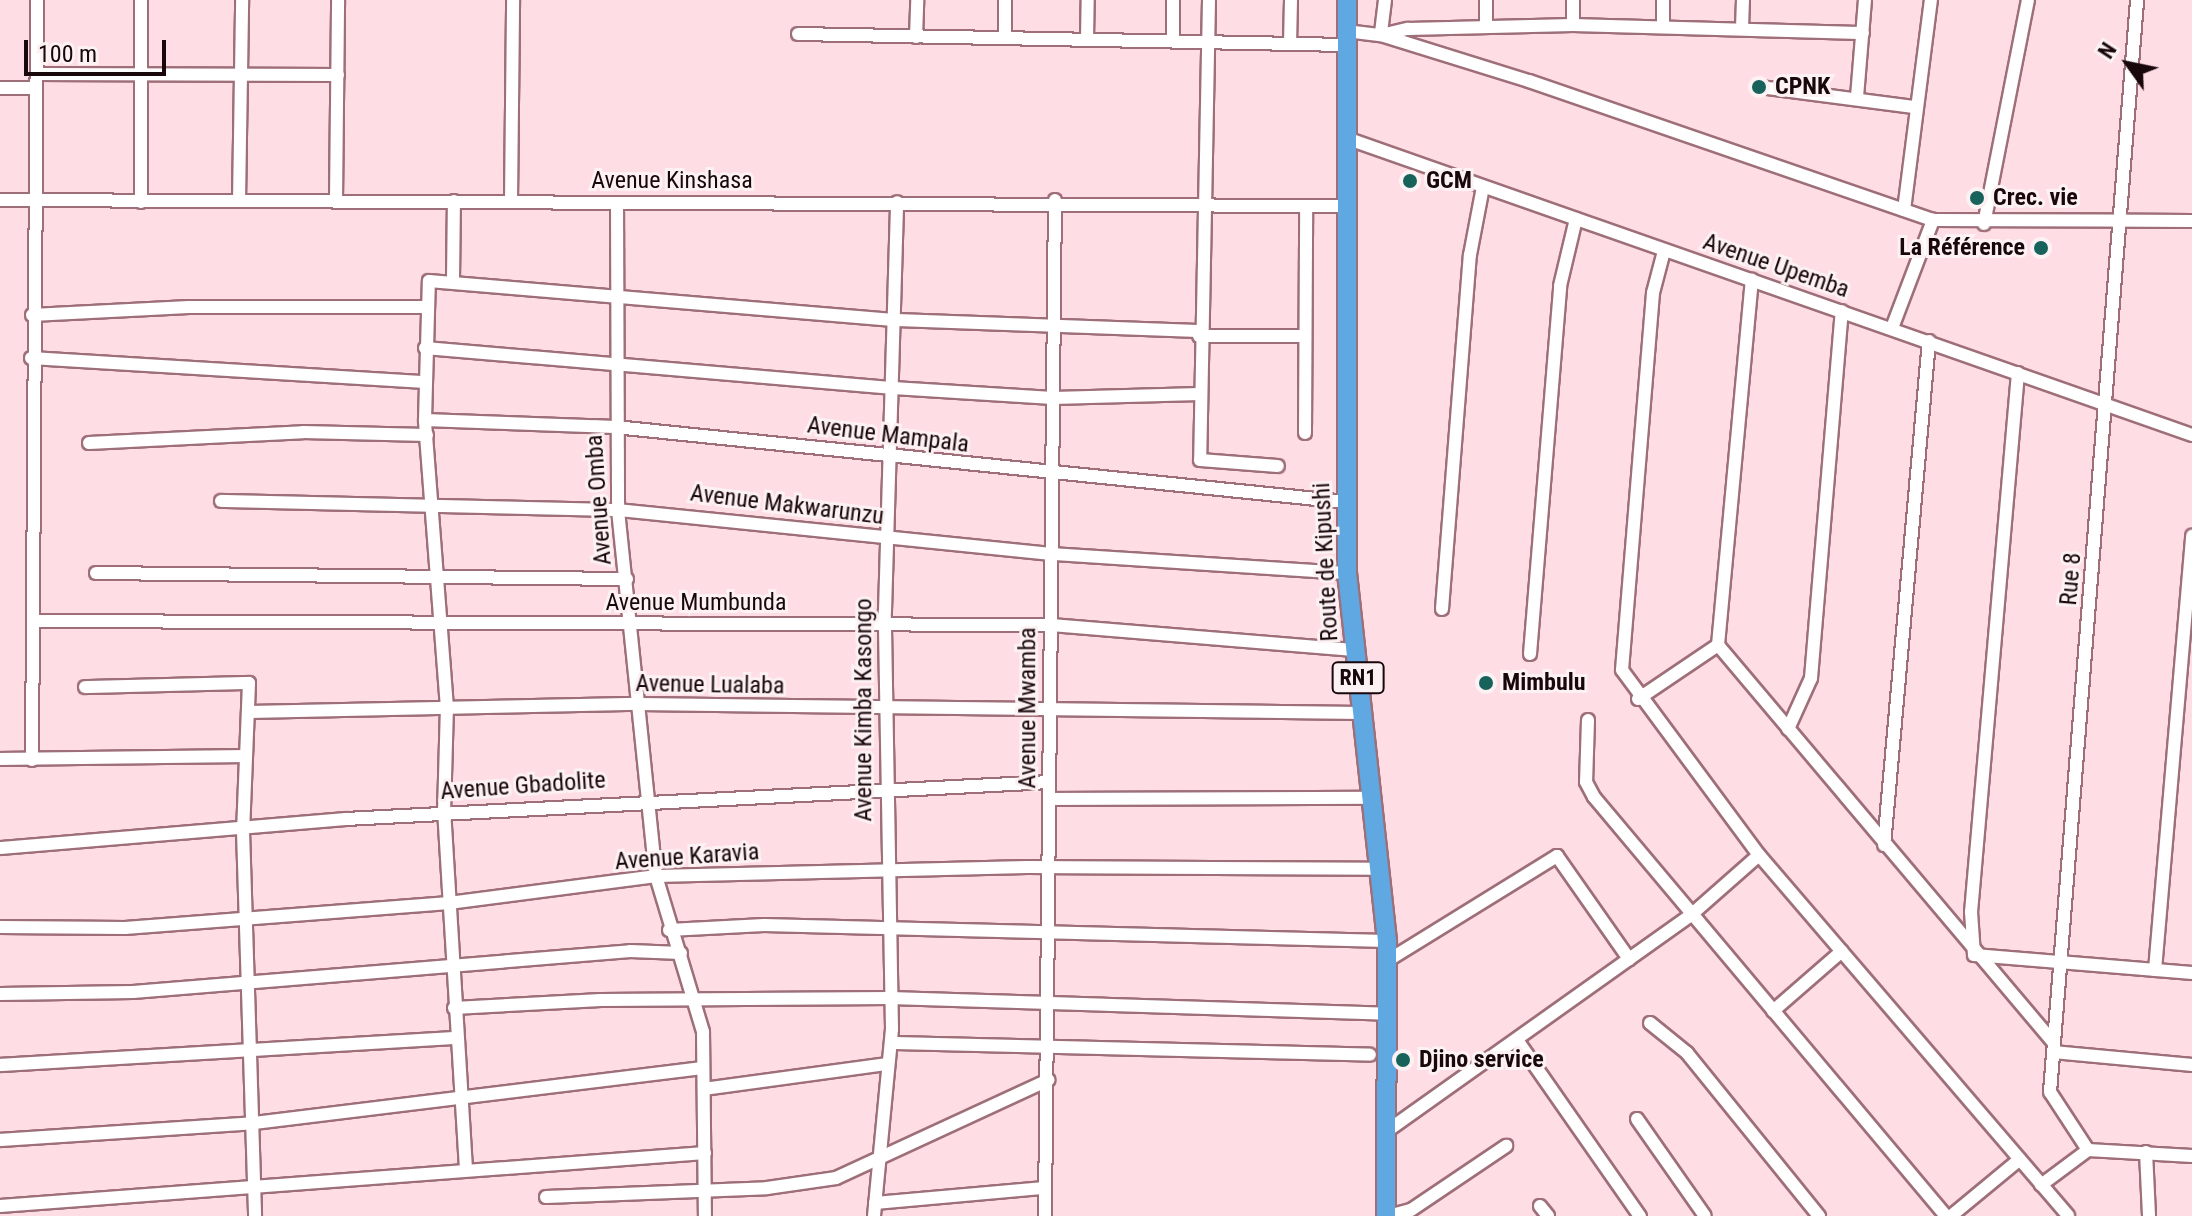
<!DOCTYPE html>
<meta charset="utf-8">
<style>
body{margin:0}
#map{position:relative;width:2192px;height:1216px;overflow:hidden;background:#fedde4;font-family:"Roboto Condensed",sans-serif}
div>[style]{position:absolute}
[style*='--x']{left:calc(var(--x)*1px);top:calc(var(--y)*1px);width:calc(var(--w)*1px);rotate:calc(var(--a)*1deg)}
.roads{filter:drop-shadow(2px 0 #9e6f79) drop-shadow(-2px 0 #9e6f79) drop-shadow(0 2px #9e6f79) drop-shadow(0 -2px #9e6f79)}
.minor>*{height:12px;margin:-6px;padding:0 6px;transform-origin:6px;border-radius:6px;background:#fff}
.highway>*{height:18px;margin:-9px;padding:0 9px;transform-origin:9px;border-radius:9px;background:#60a8e2}
.dots>*{width:22px;height:22px;translate:-50% -50%;box-sizing:border-box;border:4px solid #fcf1f3;border-radius:50%}
span{translate:-50% -50%;white-space:nowrap;text-align:center;line-height:1.15;-webkit-text-stroke:6px #fcf1f3;paint-order:stroke}
.shield-label span{padding:2px 6px;background:#fcf1f3;border:2px solid;border-radius:6px;-webkit-text-stroke-width:0}
.shield-label{font-size:22px;color:#18070b;font-weight:700}
.poi-label{font-size:24px;color:#18070b;font-weight:700}
.left{translate:0 -50%;text-align:left}
.right{translate:-100% -50%;text-align:right}
.street-label{font-size:24px;color:#18070b}
.north{position:absolute;left:2088px;top:24px;width:80px;height:80px;-webkit-text-stroke:6px #fcf1f3;paint-order:stroke;rotate:303deg;font-size:22px;font-weight:700;line-height:32px;text-align:center;color:#18070b}
.north::after{content:'';display:block;margin:auto;width:28px;height:36px;background:#18070b;clip-path:polygon(50% 0,100% 100%,50% 72%,0 100%)}
.scale{position:absolute;left:24px;top:40px;width:142px;height:36px;box-sizing:border-box;border:4px solid #18070b;border-top:0;padding-left:10px;font-size:24px;line-height:28px;white-space:nowrap;color:#18070b;-webkit-text-stroke:6px #fcf1f3;paint-order:stroke}
</style>
<div id="map">
<div class="roads">
<div class="minor">
<div style="--x:1209;--y:0;--w:460;--a:91.1"></div>
<div style="--x:1200;--y:460;--w:78;--a:4.4"></div>
<div style="--x:1385;--y:0;--w:35;--a:97"></div>
<div style="--x:1381;--y:35;--w:28;--a:-13"></div>
<div style="--x:1408;--y:29;--w:165;--a:-1.4"></div>
<div style="--x:1573;--y:25;--w:290;--a:1.6"></div>
<div style="--x:1663;--y:0;--w:26;--a:90"></div>
<div style="--x:1573;--y:25;--w:25;--a:-90"></div>
<div style="--x:1486;--y:27;--w:27;--a:-90"></div>
<div style="--x:1742;--y:28;--w:28;--a:-88"></div>
<div style="--x:1346;--y:31;--w:35;--a:7"></div>
<div style="--x:1381;--y:35;--w:155;--a:17.3"></div>
<div style="--x:1529;--y:81;--w:427;--a:19"></div>
<div style="--x:1933;--y:220;--w:259;--a:0.2"></div>
<div style="--x:798;--y:34;--w:548;--a:1.15"></div>
<div style="--x:916;--y:37;--w:37;--a:-88"></div>
<div style="--x:1005;--y:37;--w:37;--a:-90"></div>
<div style="--x:1087;--y:39;--w:39;--a:-89"></div>
<div style="--x:1173;--y:40;--w:40;--a:-90"></div>
<div style="--x:1290;--y:44;--w:44;--a:-88.7"></div>
<div style="--x:37;--y:74;--w:301;--a:0.2"></div>
<div style="--x:1760;--y:87;--w:155;--a:7.4"></div>
<div style="--x:0;--y:88;--w:36;--a:0"></div>
<div style="--x:1857;--y:97;--w:97;--a:-85.3"></div>
<div style="--x:1346;--y:138;--w:897;--a:19.34"></div>
<div style="--x:0;--y:200;--w:1345;--a:0.26"></div>
<div style="--x:336;--y:200;--w:200;--a:-89.4"></div>
<div style="--x:239;--y:201;--w:201;--a:-89.1"></div>
<div style="--x:511;--y:201;--w:201;--a:-89.4"></div>
<div style="--x:141;--y:202;--w:202;--a:-90"></div>
<div style="--x:617;--y:203;--w:307;--a:89.8"></div>
<div style="--x:618;--y:510;--w:368;--a:84.1"></div>
<div style="--x:656;--y:876;--w:163;--a:73.2"></div>
<div style="--x:703;--y:1032;--w:184;--a:89.4"></div>
<div style="--x:1904;--y:210;--w:212;--a:-82.7"></div>
<div style="--x:1984;--y:224;--w:228;--a:-78.9"></div>
<div style="--x:1664;--y:251;--w:43;--a:104.7"></div>
<div style="--x:1653;--y:293;--w:378;--a:94.7"></div>
<div style="--x:1622;--y:670;--w:230;--a:53.5"></div>
<div style="--x:1759;--y:855;--w:475;--a:49.4"></div>
<div style="--x:453;--y:279;--w:78;--a:-89.3"></div>
<div style="--x:32;--y:315;--w:157;--a:-2.9"></div>
<div style="--x:189;--y:307;--w:238;--a:0"></div>
<div style="--x:1892;--y:328;--w:116;--a:-69.2"></div>
<div style="--x:1199;--y:336;--w:104;--a:0"></div>
<div style="--x:425;--y:348;--w:470;--a:4.9"></div>
<div style="--x:893;--y:388;--w:160;--a:3.6"></div>
<div style="--x:1053;--y:398;--w:147;--a:-1.6"></div>
<div style="--x:31;--y:358;--w:395;--a:3.5"></div>
<div style="--x:2018;--y:373;--w:541;--a:94.98"></div>
<div style="--x:1971;--y:912;--w:43;--a:86"></div>
<div style="--x:1974;--y:955;--w:219;--a:4.7"></div>
<div style="--x:425;--y:420;--w:190;--a:2.1"></div>
<div style="--x:615;--y:427;--w:735;--a:5.86"></div>
<div style="--x:1305;--y:433;--w:227;--a:-89.7"></div>
<div style="--x:89;--y:443;--w:214;--a:-2.9"></div>
<div style="--x:303;--y:432;--w:124;--a:1.4"></div>
<div style="--x:221;--y:501;--w:397;--a:1.3"></div>
<div style="--x:618;--y:510;--w:437;--a:5.8"></div>
<div style="--x:1053;--y:554;--w:295;--a:3.7"></div>
<div style="--x:96;--y:573;--w:531;--a:0.65"></div>
<div style="--x:1442;--y:609;--w:355;--a:-85.5"></div>
<div style="--x:1470;--y:255;--w:69;--a:-79.2"></div>
<div style="--x:36;--y:621;--w:1015;--a:0.23"></div>
<div style="--x:1051;--y:625;--w:304;--a:4.7"></div>
<div style="--x:1718;--y:645;--w:519;--a:49.84"></div>
<div style="--x:1718;--y:645;--w:367;--a:-84.7"></div>
<div style="--x:1530;--y:654;--w:369;--a:-85.3"></div>
<div style="--x:1560;--y:286;--w:69;--a:-76.6"></div>
<div style="--x:85;--y:687;--w:164;--a:-1.4"></div>
<div style="--x:249;--y:683;--w:148;--a:92.3"></div>
<div style="--x:243;--y:831;--w:385;--a:88.2"></div>
<div style="--x:1638;--y:699;--w:97;--a:-34"></div>
<div style="--x:249;--y:712;--w:390;--a:-1.2"></div>
<div style="--x:639;--y:704;--w:723;--a:0.71"></div>
<div style="--x:1588;--y:720;--w:62;--a:91.8"></div>
<div style="--x:1586;--y:782;--w:17;--a:62"></div>
<div style="--x:1594;--y:797;--w:547;--a:49.97"></div>
<div style="--x:1788;--y:729;--w:56;--a:-65.7"></div>
<div style="--x:1811;--y:678;--w:368;--a:-85.2"></div>
<div style="--x:0;--y:759;--w:242;--a:-0.7"></div>
<div style="--x:32;--y:760;--w:760;--a:-89.62"></div>
<div style="--x:1050;--y:799;--w:323;--a:-0.2"></div>
<div style="--x:1884;--y:845;--w:506;--a:-84.9"></div>
<div style="--x:0;--y:848;--w:347;--a:-4.8"></div>
<div style="--x:346;--y:819;--w:704;--a:-3.01"></div>
<div style="--x:0;--y:927;--w:125;--a:0.5"></div>
<div style="--x:125;--y:928;--w:325;--a:-4.4"></div>
<div style="--x:449;--y:903;--w:209;--a:-7.4"></div>
<div style="--x:656;--y:876;--w:371;--a:-1.4"></div>
<div style="--x:1027;--y:867;--w:353;--a:0.3"></div>
<div style="--x:669;--y:930;--w:95;--a:-3"></div>
<div style="--x:764;--y:925;--w:623;--a:1.47"></div>
<div style="--x:1387;--y:961;--w:200;--a:-31.7"></div>
<div style="--x:1557;--y:856;--w:126;--a:55"></div>
<div style="--x:2155;--y:970;--w:436;--a:-85.1"></div>
<div style="--x:0;--y:994;--w:133;--a:-0.9"></div>
<div style="--x:133;--y:992;--w:499;--a:-4.7"></div>
<div style="--x:630;--y:951;--w:51;--a:2.2"></div>
<div style="--x:454;--y:1008;--w:147;--a:-3.1"></div>
<div style="--x:601;--y:1000;--w:289;--a:-0.4"></div>
<div style="--x:890;--y:998;--w:498;--a:1.8"></div>
<div style="--x:1773;--y:1011;--w:91;--a:-41"></div>
<div style="--x:1650;--y:1023;--w:48;--a:39"></div>
<div style="--x:1687;--y:1053;--w:210;--a:51"></div>
<div style="--x:1517;--y:1040;--w:215;--a:55.1"></div>
<div style="--x:891;--y:1043;--w:479;--a:1.4"></div>
<div style="--x:2053;--y:1052;--w:140;--a:5.3"></div>
<div style="--x:0;--y:1065;--w:457;--a:-3.4"></div>
<div style="--x:704;--y:1089;--w:185;--a:-7.8"></div>
<div style="--x:1637;--y:1119;--w:118;--a:55"></div>
<div style="--x:1387;--y:1131;--w:374;--a:-35.4"></div>
<div style="--x:1692;--y:914;--w:89;--a:-41.4"></div>
<div style="--x:0;--y:1140;--w:255;--a:-3.8"></div>
<div style="--x:254;--y:1123;--w:452;--a:-7"></div>
<div style="--x:2088;--y:1150;--w:69;--a:-123.2"></div>
<div style="--x:2050;--y:1092;--w:1095;--a:-85.44"></div>
<div style="--x:2146;--y:1152;--w:64;--a:87.3"></div>
<div style="--x:466;--y:1169;--w:357;--a:-93.5"></div>
<div style="--x:444;--y:813;--w:105;--a:-88.4"></div>
<div style="--x:447;--y:708;--w:289;--a:-94.4"></div>
<div style="--x:425;--y:420;--w:139;--a:-88.4"></div>
<div style="--x:429;--y:281;--w:469;--a:4.8"></div>
<div style="--x:896;--y:320;--w:303;--a:2.1"></div>
<div style="--x:2041;--y:1185;--w:59;--a:-36.7"></div>
<div style="--x:2088;--y:1150;--w:104;--a:3.3"></div>
<div style="--x:546;--y:1197;--w:221;--a:-2.3"></div>
<div style="--x:767;--y:1188;--w:70;--a:-8.2"></div>
<div style="--x:836;--y:1178;--w:234;--a:-24.8"></div>
<div style="--x:875;--y:1203;--w:170;--a:-5.1"></div>
<div style="--x:0;--y:1206;--w:707;--a:-4.3"></div>
<div style="--x:1540;--y:1206;--w:13;--a:51"></div>
<div style="--x:874;--y:1216;--w:188;--a:-84.5"></div>
<div style="--x:892;--y:1029;--w:418;--a:-91"></div>
<div style="--x:885;--y:611;--w:409;--a:-88.3"></div>
<div style="--x:1045;--y:1216;--w:1016;--a:-89.44"></div>
<div style="--x:1388;--y:1216;--w:24;--a:-15"></div>
<div style="--x:1411;--y:1210;--w:115;--a:-34"></div>
<div style="--x:1951;--y:1216;--w:89;--a:-39.6"></div>
</div>
<div class="highway">
<div style="--x:1347;--y:0;--w:573;--a:90"></div>
<div style="--x:1347;--y:573;--w:370;--a:83.8"></div>
<div style="--x:1387;--y:941;--w:275;--a:90.2"></div>
</div>
</div>
<div class="dots">
<div style="left:1759px;top:87px;background:#17635b"></div>
<div style="left:1410px;top:181px;background:#17635b"></div>
<div style="left:1977px;top:198px;background:#17635b"></div>
<div style="left:2041px;top:248px;background:#17635b"></div>
<div style="left:1486px;top:683px;background:#17635b"></div>
<div style="left:1403px;top:1060px;background:#17635b"></div>
</div>
<div class="shield-label">
<span style="left:1358px;top:678px">RN1</span>
</div>
<div class="poi-label">
<span class="left" style="left:1775px;top:87px">CPNK</span>
<span class="left" style="left:1426px;top:181px">GCM</span>
<span class="left" style="left:1993px;top:198px">Crec. vie</span>
<span class="right" style="left:2025px;top:248px">La Référence</span>
<span class="left" style="left:1502px;top:683px">Mimbulu</span>
<span class="left" style="left:1419px;top:1060px">Djino service</span>
</div>
<div class="street-label">
<span style="left:672px;top:181px">Avenue Kinshasa</span>
<span style="left:1776px;top:266px;rotate:19deg">Avenue Upemba</span>
<span style="left:888px;top:435px;rotate:7deg">Avenue Mampala</span>
<span style="left:599px;top:500px;rotate:-94deg">Avenue Omba</span>
<span style="left:787px;top:505px;rotate:7deg">Avenue Makwarunzu</span>
<span style="left:1326px;top:562px;rotate:-93deg">Route de Kipushi</span>
<span style="left:2071px;top:579px;rotate:-85deg">Rue 8</span>
<span style="left:696px;top:603px">Avenue Mumbunda</span>
<span style="left:710px;top:685px;rotate:1deg">Avenue Lualaba</span>
<span style="left:1028px;top:708px;rotate:-90deg">Avenue Mwamba</span>
<span style="left:864px;top:710px;rotate:-90deg">Avenue Kimba Kasongo</span>
<span style="left:523px;top:786px;rotate:-4deg">Avenue Gbadolite</span>
<span style="left:687px;top:857px;rotate:-4deg">Avenue Karavia</span>
</div>
<div class="north">N</div>
<div class="scale">100 m</div>
</div>
